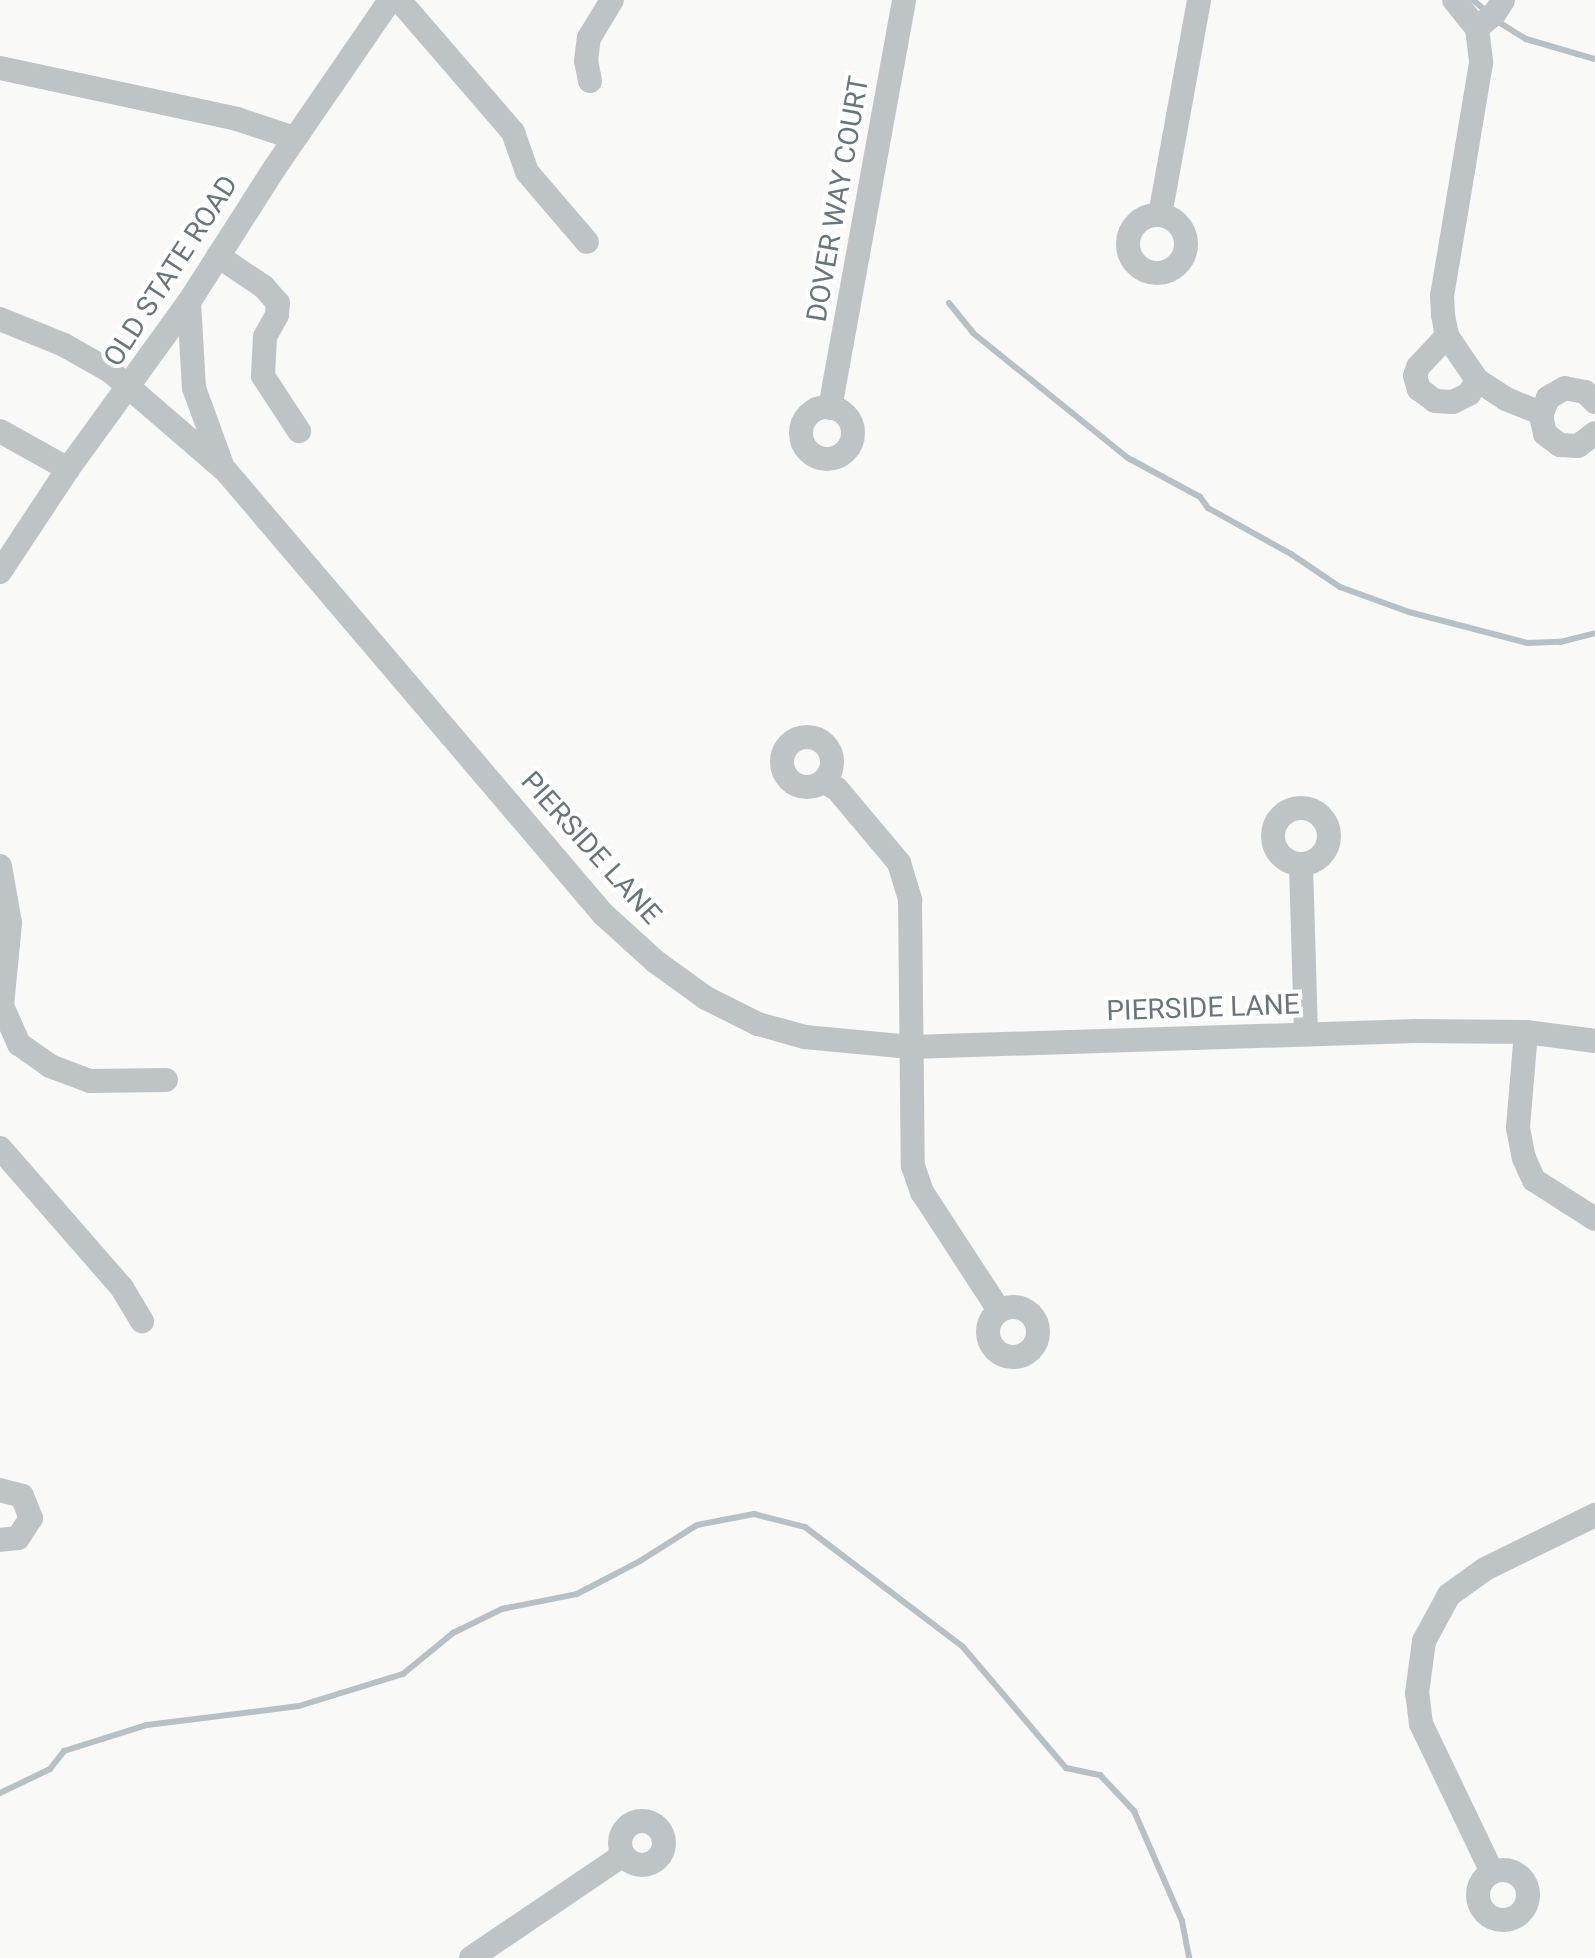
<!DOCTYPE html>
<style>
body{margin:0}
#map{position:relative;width:1595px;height:1958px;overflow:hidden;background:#f9f9f7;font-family:Roboto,sans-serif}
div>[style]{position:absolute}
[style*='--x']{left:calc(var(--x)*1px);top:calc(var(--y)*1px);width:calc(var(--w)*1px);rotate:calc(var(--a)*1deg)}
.stream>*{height:6px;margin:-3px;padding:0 3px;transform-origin:3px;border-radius:3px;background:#b7c1c5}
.minor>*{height:24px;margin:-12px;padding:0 12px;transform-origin:12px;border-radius:12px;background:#bec3c6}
.minor>.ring{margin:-12px;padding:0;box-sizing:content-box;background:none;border:24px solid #bec3c6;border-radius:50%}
span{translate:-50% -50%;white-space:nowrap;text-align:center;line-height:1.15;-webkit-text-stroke:8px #fff;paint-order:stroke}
.street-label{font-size:28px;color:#66767f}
</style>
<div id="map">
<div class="stream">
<div style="--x:1473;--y:0;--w:17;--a:40"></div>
<div style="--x:1497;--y:21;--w:34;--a:32"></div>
<div style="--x:1526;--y:39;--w:72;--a:16.2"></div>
<div style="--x:949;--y:303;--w:38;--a:51"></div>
<div style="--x:973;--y:333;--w:199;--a:38.9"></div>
<div style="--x:1128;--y:458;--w:82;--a:28.4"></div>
<div style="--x:1200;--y:497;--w:14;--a:54"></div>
<div style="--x:1208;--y:508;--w:95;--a:29"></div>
<div style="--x:1291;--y:554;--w:59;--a:34"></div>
<div style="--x:1340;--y:587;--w:73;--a:19.9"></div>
<div style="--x:1409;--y:612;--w:122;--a:14.7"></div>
<div style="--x:1527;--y:643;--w:33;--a:-2"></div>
<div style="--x:1560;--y:642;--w:36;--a:-14"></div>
<div style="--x:0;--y:1793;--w:55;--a:-25.6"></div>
<div style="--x:50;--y:1769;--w:23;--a:-52"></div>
<div style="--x:64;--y:1751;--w:87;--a:-17.4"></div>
<div style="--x:147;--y:1725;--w:153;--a:-7.1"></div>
<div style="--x:299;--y:1706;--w:109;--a:-17.1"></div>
<div style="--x:403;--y:1674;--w:65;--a:-39.4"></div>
<div style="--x:453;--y:1633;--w:55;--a:-26.1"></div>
<div style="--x:502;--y:1609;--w:76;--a:-11.3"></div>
<div style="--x:577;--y:1594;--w:71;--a:-27.6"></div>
<div style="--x:640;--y:1561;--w:67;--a:-32.3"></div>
<div style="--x:697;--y:1525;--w:58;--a:-10.9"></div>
<div style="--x:754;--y:1514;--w:53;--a:14.3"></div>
<div style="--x:805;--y:1527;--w:198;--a:37.2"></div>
<div style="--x:963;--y:1647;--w:159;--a:49.6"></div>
<div style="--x:1066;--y:1768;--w:35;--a:12"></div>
<div style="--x:1100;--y:1775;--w:50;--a:46.6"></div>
<div style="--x:1134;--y:1811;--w:120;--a:66.4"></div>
<div style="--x:1182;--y:1921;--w:38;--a:79"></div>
</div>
<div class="minor">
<div style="--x:399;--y:0;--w:174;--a:49.2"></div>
<div style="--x:513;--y:132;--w:42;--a:70.7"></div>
<div style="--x:527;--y:172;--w:92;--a:49.4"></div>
<div style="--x:1454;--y:0;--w:36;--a:51"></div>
<div style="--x:1477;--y:28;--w:35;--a:83"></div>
<div style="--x:1481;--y:63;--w:235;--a:99.5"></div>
<div style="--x:1442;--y:295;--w:20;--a:87"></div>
<div style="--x:1443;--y:315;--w:21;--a:79"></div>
<div style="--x:1447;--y:336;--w:53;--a:55.7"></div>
<div style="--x:1477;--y:380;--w:35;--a:33"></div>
<div style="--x:1506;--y:399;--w:38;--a:22"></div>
<div style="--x:1477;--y:28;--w:23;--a:-40"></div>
<div style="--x:1495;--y:13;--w:15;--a:-58"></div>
<div style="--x:0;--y:68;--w:242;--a:12.1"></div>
<div style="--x:237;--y:119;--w:60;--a:18.4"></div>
<div style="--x:590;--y:81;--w:20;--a:-101"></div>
<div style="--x:586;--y:61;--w:23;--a:-83"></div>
<div style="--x:589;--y:38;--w:44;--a:-58.8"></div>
<div class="ring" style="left:1128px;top:215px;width:34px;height:34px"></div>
<div style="--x:1160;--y:215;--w:219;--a:-79.7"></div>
<div style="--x:218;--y:256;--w:55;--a:34"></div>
<div style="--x:264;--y:287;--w:21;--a:49"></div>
<div style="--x:278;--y:303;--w:12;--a:95"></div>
<div style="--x:277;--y:315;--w:25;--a:119"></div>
<div style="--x:265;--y:337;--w:39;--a:93"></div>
<div style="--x:263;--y:376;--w:66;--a:56.8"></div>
<div style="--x:189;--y:302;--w:86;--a:86.7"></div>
<div style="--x:194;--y:388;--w:79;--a:70"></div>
<div style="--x:0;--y:319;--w:69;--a:22.1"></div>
<div style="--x:64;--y:345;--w:53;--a:29.5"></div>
<div style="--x:110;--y:371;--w:153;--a:40.8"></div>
<div style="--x:226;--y:471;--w:582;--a:49.6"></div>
<div style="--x:603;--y:914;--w:72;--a:42.2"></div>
<div style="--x:656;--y:962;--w:62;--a:35.8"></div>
<div style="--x:706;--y:998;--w:58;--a:26.6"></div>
<div style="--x:758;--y:1024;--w:49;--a:15.5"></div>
<div style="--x:805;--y:1037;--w:106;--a:5.4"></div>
<div style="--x:911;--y:1047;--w:505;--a:-1.81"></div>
<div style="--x:1416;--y:1031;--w:110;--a:0.5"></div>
<div style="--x:1526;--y:1032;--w:70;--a:7.4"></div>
<div style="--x:1447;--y:336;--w:42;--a:133.1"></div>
<div style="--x:1418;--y:367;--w:9;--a:108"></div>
<div style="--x:1415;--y:376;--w:14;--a:73"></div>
<div style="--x:1419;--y:389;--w:20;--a:37"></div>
<div style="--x:1435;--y:401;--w:18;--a:3"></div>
<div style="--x:1453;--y:402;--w:18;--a:-27"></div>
<div style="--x:1469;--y:394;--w:16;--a:-60"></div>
<div style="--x:1595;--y:402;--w:14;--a:-135"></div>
<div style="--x:1585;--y:392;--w:20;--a:-169"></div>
<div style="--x:1565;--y:388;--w:20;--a:150"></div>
<div style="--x:1548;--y:398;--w:19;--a:111"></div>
<div style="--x:1541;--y:416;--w:18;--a:77"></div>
<div style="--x:1545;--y:434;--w:19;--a:36"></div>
<div style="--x:1560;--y:445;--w:18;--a:3"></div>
<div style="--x:1578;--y:446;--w:21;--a:-37"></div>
<div class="ring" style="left:801px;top:407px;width:28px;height:28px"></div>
<div style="--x:830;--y:408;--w:415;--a:-79.7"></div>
<div style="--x:0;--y:431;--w:78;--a:29.2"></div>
<div style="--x:0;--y:572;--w:123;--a:-56.6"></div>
<div style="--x:68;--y:469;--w:206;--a:-54.1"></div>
<div style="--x:189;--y:302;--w:158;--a:-57.4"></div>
<div style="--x:274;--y:169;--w:205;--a:-55.5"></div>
<div class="ring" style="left:782px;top:737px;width:26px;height:26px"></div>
<div style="--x:823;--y:781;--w:16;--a:30"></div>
<div style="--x:837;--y:789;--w:97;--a:50"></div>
<div style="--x:899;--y:863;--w:39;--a:73"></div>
<div style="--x:910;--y:900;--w:266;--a:89.4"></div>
<div style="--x:913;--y:1166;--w:28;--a:71"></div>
<div style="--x:922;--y:1192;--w:141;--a:56.9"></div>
<div class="ring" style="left:1273px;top:808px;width:32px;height:32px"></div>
<div style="--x:1301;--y:865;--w:169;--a:88.3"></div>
<div style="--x:0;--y:866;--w:58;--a:80"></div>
<div style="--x:10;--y:923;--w:83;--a:95.5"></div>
<div style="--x:2;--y:1006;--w:42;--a:65.9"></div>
<div style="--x:19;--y:1044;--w:38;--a:35"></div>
<div style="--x:50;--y:1066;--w:43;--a:20.6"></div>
<div style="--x:90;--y:1081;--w:76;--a:-0.8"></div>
<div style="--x:1526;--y:1032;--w:96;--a:94.8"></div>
<div style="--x:1518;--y:1128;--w:31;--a:79"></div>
<div style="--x:1524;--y:1158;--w:24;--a:66"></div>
<div style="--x:1534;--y:1180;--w:72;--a:32.6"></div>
<div style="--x:0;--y:1148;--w:186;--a:48.9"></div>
<div style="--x:122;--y:1288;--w:39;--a:59"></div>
<div class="ring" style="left:988px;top:1307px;width:26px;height:26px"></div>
<div style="--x:0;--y:1490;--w:23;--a:15"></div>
<div style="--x:22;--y:1496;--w:24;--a:68"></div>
<div style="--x:31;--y:1518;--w:24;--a:123"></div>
<div style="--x:18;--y:1538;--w:18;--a:174"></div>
<div class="ring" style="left:620px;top:1821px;width:20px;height:20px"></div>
<div class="ring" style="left:1478px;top:1870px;width:26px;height:26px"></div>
<div style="--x:1492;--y:1872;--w:164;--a:-115.6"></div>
<div style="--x:1421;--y:1724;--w:31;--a:-97"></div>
<div style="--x:1417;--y:1693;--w:52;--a:-82.3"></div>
<div style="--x:1424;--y:1641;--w:52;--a:-61.5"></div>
<div style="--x:1449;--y:1595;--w:44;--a:-35.8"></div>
<div style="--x:1485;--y:1569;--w:123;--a:-26.1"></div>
<div style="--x:471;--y:1958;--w:184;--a:-34.1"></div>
</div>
<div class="street-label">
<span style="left:838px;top:199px;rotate:-80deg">DOVER WAY COURT</span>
<span style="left:171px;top:271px;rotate:-57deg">OLD STATE ROAD</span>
<span style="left:591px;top:848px;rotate:48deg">PIERSIDE LANE</span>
<span style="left:1203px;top:1008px;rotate:-2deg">PIERSIDE LANE</span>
</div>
</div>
